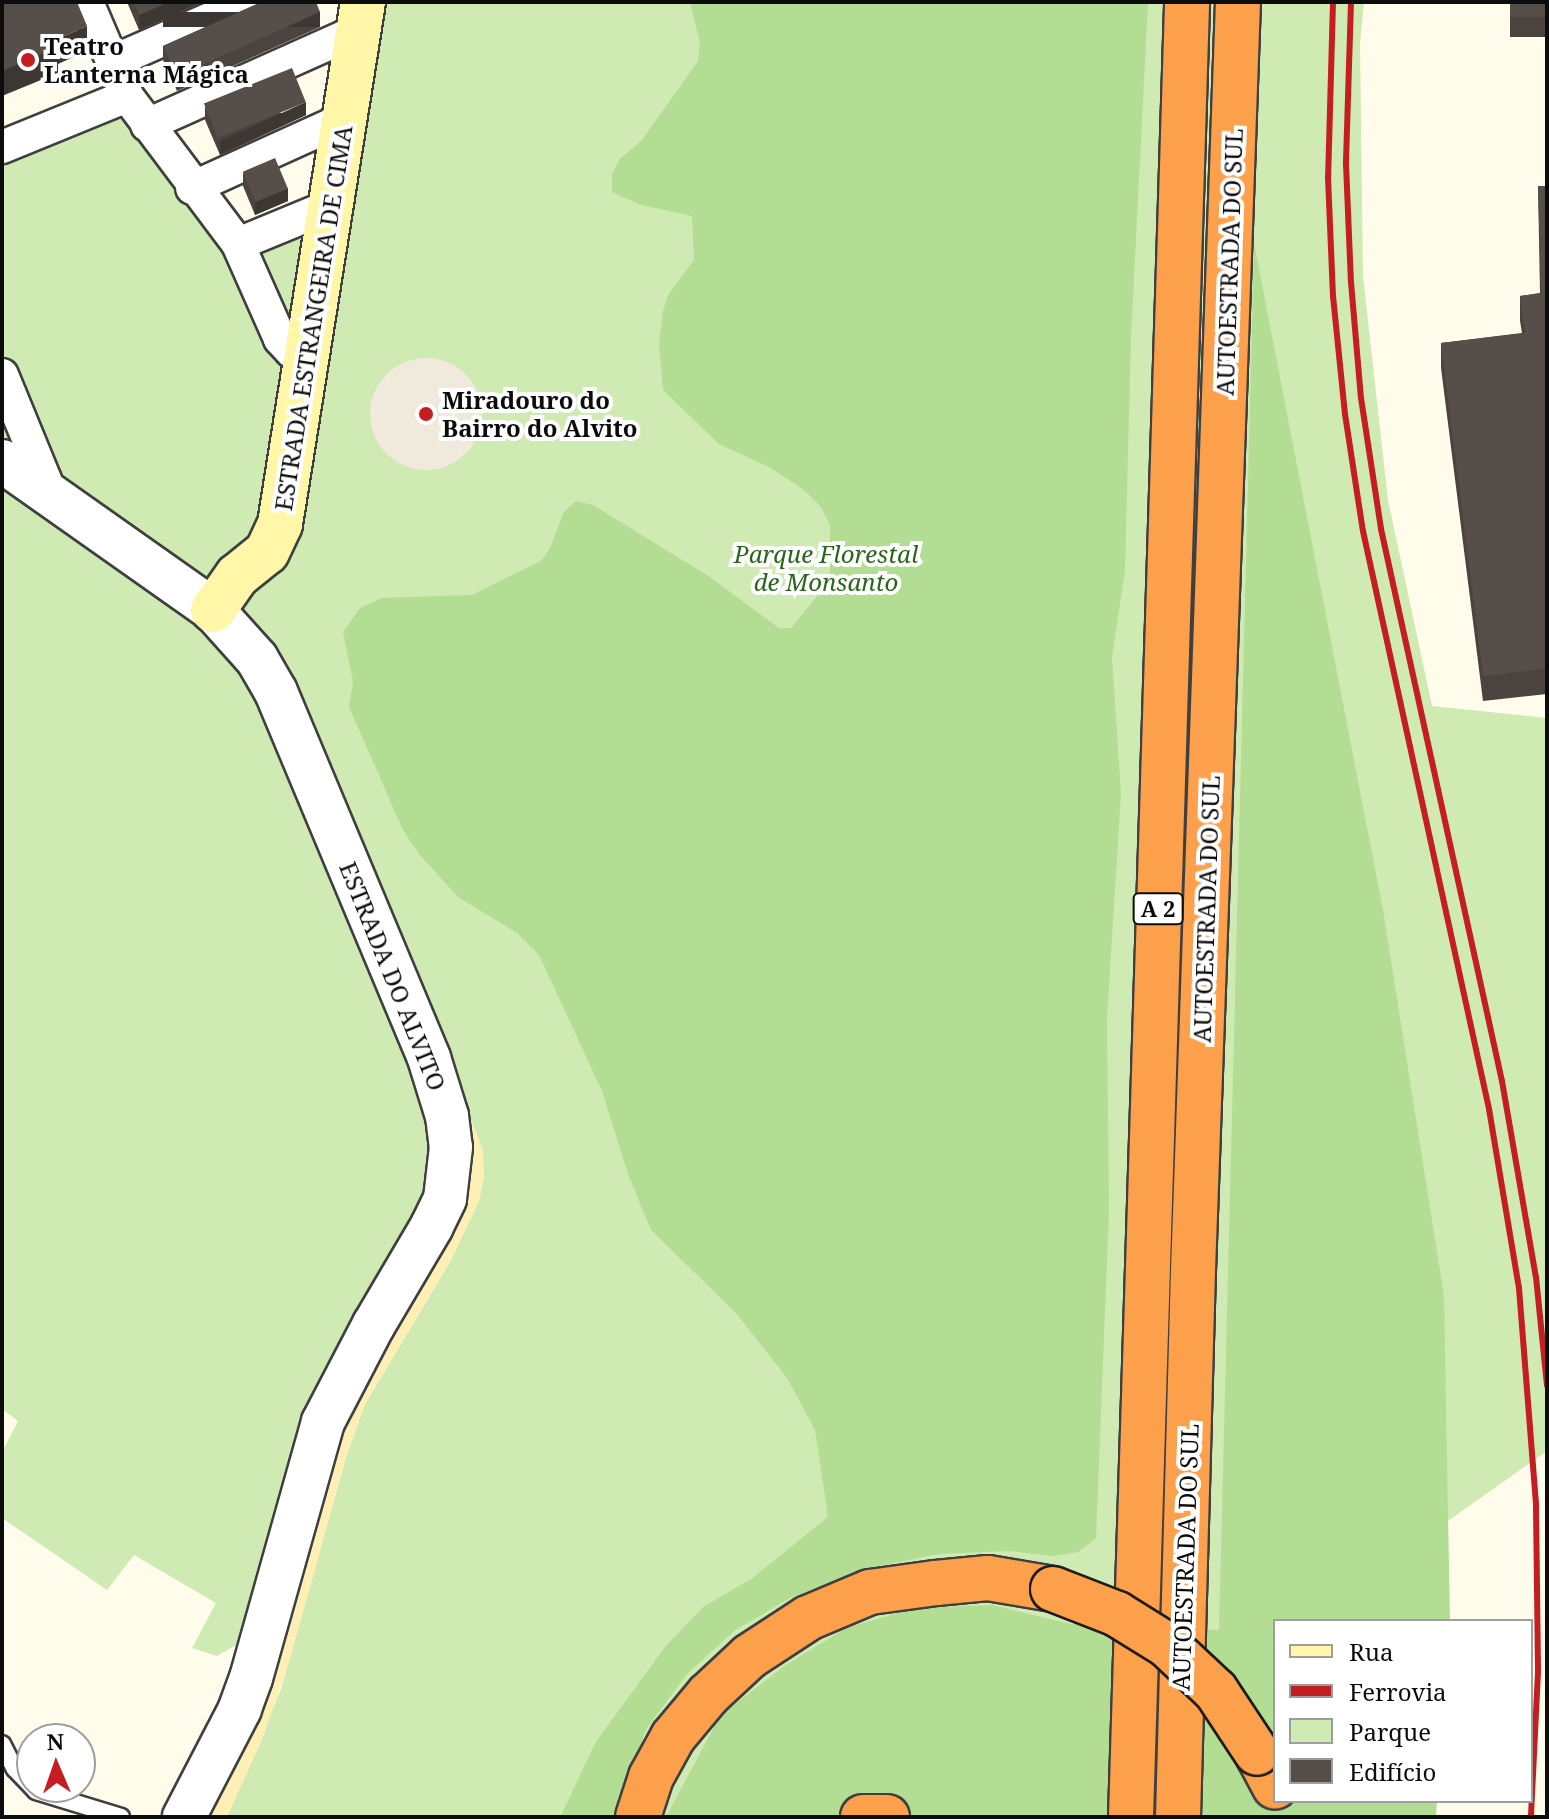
<!DOCTYPE html>
<meta charset="utf-8">
<style>
body{margin:0}
#map{position:relative;width:1549px;height:1819px;overflow:hidden;background:#fffcec;font-family:"Noto Serif",serif}
div>[style]{position:absolute}
[style*='--x']{left:calc(var(--x)*1px);top:calc(var(--y)*1px);width:calc(var(--w)*1px);rotate:calc(var(--a)*1deg)}
.green>*{inset:0;background:#cfebb3}
.forest>*{inset:0;background:#b2dd92}
.sand>*{inset:0;background:#feefb5}
.plaza>*{inset:0;background:#efeadb}
.round{border-radius:50%}
.roads{filter:drop-shadow(2px 0 #3f3f3f) drop-shadow(-2px 0 #3f3f3f) drop-shadow(0 2px #3f3f3f) drop-shadow(0 -2px #3f3f3f)}
.service>*{height:16px;margin:-8px;padding:0 8px;transform-origin:8px;border-radius:8px;background:#fff}
.minor>*{height:32px;margin:-16px;padding:0 16px;transform-origin:16px;border-radius:16px;background:#fff}
.tertiary>*{height:42px;margin:-21px;padding:0 21px;transform-origin:21px;border-radius:21px;background:#fff}
.secondary>*{height:44px;margin:-22px;padding:0 22px;transform-origin:22px;border-radius:22px;background:#fff7a7}
.motorway>*{height:44px;margin:-22px;padding:0 22px;transform-origin:22px;border-radius:22px;background:#fca04c}
.rail>*{height:6px;margin:-3px;padding:0 3px;transform-origin:3px;border-radius:3px;background:#c41d22}
.bridges{filter:drop-shadow(2px 0 #1d1d1d) drop-shadow(-2px 0 #1d1d1d) drop-shadow(0 2px #1d1d1d) drop-shadow(0 -2px #1d1d1d)}
.motorway-bridge>*{height:44px;margin:-22px;padding:0 22px;transform-origin:22px;border-radius:22px;background:#fca04c}
.wall>*{inset:0;background:#4a433e;transform-origin:0 0}
.shaded-wall>*{inset:0;background:#3c3732;transform-origin:0 0}
.building>*{inset:0;background:#564e48;transform-origin:0 0}
.dots>*{width:22px;height:22px;translate:-50% -50%;box-sizing:border-box;border:4px solid #fff;border-radius:50%}
span{translate:-50% -50%;white-space:nowrap;text-align:center;line-height:1.15;-webkit-text-stroke:8px #fff;paint-order:stroke}
.shield-label span{padding:2px 6px;background:#fff;border:2px solid;border-radius:6px;-webkit-text-stroke-width:0}
.shield-label{font-size:22px;color:#0c0c0c;font-weight:700}
.poi-label{font-size:24px;color:#0c0c0c;font-weight:700}
.left{translate:0 -50%;text-align:left}
.street-label{font-size:24px;color:#0c0c0c}
.park-label{font-size:24px;color:#286719;font-style:italic}
.frame{position:absolute;inset:0;border:4px solid #0c0c0c;pointer-events:none}
.legend{position:absolute;left:1273px;top:1619px;width:260px;height:184px;box-sizing:border-box;background:#fff;border:2px solid #9e9e9e;margin:0;padding:10px 14px;list-style:none;font-size:24px;color:#0c0c0c}
.legend li{display:flex;align-items:center;gap:16px;height:40px}
.legend b{width:40px;border:2px solid #9e9e9e}
.north{position:absolute;left:16px;top:1723px;width:80px;height:80px;box-sizing:border-box;background:#fff;border:2px solid #9e9e9e;border-radius:50%;rotate:358deg;font-size:22px;font-weight:700;line-height:32px;text-align:center;color:#0c0c0c}
.north::after{content:'';display:block;margin:auto;width:28px;height:36px;background:#c41d22;clip-path:polygon(50% 0,100% 100%,50% 72%,0 100%)}
</style>
<div id="map">
<div class="green">
<div style="clip-path:polygon(354px 2px,1364px 2px,1360px 44px,1363px 276px,1388px 500px,1432px 706px,1547px 718px,1547px 1451px,1306px 1621px,1275px 1621px,1275px 1801px,1316px 1817px,642px 1817px,648px 1673px,595px 1743px,560px 1817px,227px 1817px,281px 1689px,347px 1454px,365px 1404px,450px 1262px,479px 1201px,484px 1176px,418px 1001px,417px 1067px,439px 1145px,423px 1216px,243px 1641px,217px 1656px,192px 1648px,216px 1603px,134px 1555px,107px 1590px,2px 1518px,2px 1452px,18px 1421px,2px 1409px,2px 146px,124px 94px,234px 254px,315px 220px)"></div>
</div>
<div class="forest">
<div style="clip-path:polygon(690px 2px,1148px 2px,1131px 338px,1125px 570px,1112px 657px,1121px 794px,1107px 1019px,1109px 1212px,1096px 1538px,1078px 1552px,1054px 1556px,1009px 1551px,939px 1554px,863px 1569px,790px 1598px,734px 1631px,687px 1674px,647px 1728px,615px 1817px,560px 1817px,595px 1743px,665px 1647px,703px 1607px,751px 1579px,828px 1517px,815px 1430px,787px 1378px,735px 1312px,651px 1230px,629px 1177px,602px 1091px,539px 955px,517px 933px,458px 897px,419px 854px,403px 830px,349px 707px,353px 682px,343px 632px,360px 608px,382px 598px,472px 595px,541px 561px,550px 548px,564px 512px,576px 501px,593px 505px,710px 577px,779px 628px,791px 628px,824px 588px,830px 575px,830px 525px,821px 507px,804px 490px,771px 468px,719px 444px,663px 390px,659px 345px,663px 311px,668px 295px,694px 260px,692px 216px,641px 205px,612px 192px,612px 174px,619px 160px,642px 140px,698px 61px,700px 43px)"></div>
<div style="clip-path:polygon(1254px 243px,1383px 910px,1444px 1296px,1450px 1621px,1275px 1621px,1275px 1801px,1437px 1801px,1436px 1817px,666px 1817px,720px 1716px,783px 1667px,846px 1628px,915px 1608px,992px 1605px,1071px 1624px,1219px 1630px)"></div>
</div>
<div class="sand">
<div style="clip-path:polygon(445px 1050px,483px 1151px,484px 1176px,479px 1201px,450px 1262px,365px 1404px,347px 1454px,290px 1659px,262px 1740px,227px 1817px,209px 1817px,326px 1469px,358px 1388px,462px 1212px,471px 1175px,470px 1134px)"></div>
</div>
<div class="plaza">
<div class="round" style="left:370px;top:358px;width:112px;height:112px"></div>
</div>
<div class="roads">
<div class="service">
<div style="--x:2;--y:1744;--w:28;--a:63"></div>
<div style="--x:15;--y:1769;--w:30;--a:46"></div>
<div style="--x:36;--y:1791;--w:89;--a:17"></div>
</div>
<div class="minor">
<div style="--x:87;--y:2;--w:102;--a:66.9"></div>
<div style="--x:127;--y:96;--w:185;--a:53.1"></div>
<div style="--x:238;--y:244;--w:104;--a:66.1"></div>
<div style="--x:280;--y:339;--w:16;--a:47"></div>
<div style="--x:291;--y:351;--w:17;--a:17"></div>
<div style="--x:112;--y:62;--w:150;--a:-23.7"></div>
<div style="--x:147;--y:125;--w:232;--a:-24.1"></div>
<div style="--x:2;--y:147;--w:135;--a:-22.2"></div>
<div style="--x:192;--y:188;--w:167;--a:-24.4"></div>
<div style="--x:238;--y:244;--w:100;--a:-22.4"></div>
<div style="--x:2;--y:375;--w:113;--a:67.7"></div>
<div style="--x:45;--y:480;--w:11;--a:100"></div>
</div>
<div class="tertiary">
<div style="--x:2;--y:461;--w:258;--a:35.2"></div>
<div style="--x:213;--y:610;--w:66;--a:48.1"></div>
<div style="--x:257;--y:659;--w:38;--a:60"></div>
<div style="--x:276;--y:692;--w:397;--a:67.3"></div>
<div style="--x:429;--y:1058;--w:61;--a:72.8"></div>
<div style="--x:447;--y:1116;--w:31;--a:83"></div>
<div style="--x:451;--y:1147;--w:52;--a:96.6"></div>
<div style="--x:445;--y:1199;--w:30;--a:116"></div>
<div style="--x:432;--y:1226;--w:116;--a:120.5"></div>
<div style="--x:373;--y:1326;--w:108;--a:117.5"></div>
<div style="--x:323;--y:1422;--w:266;--a:105.7"></div>
<div style="--x:251;--y:1678;--w:33;--a:110"></div>
<div style="--x:240;--y:1709;--w:122;--a:117.4"></div>
</div>
<div class="secondary">
<div style="--x:213;--y:610;--w:42;--a:-54.8"></div>
<div style="--x:237;--y:576;--w:38;--a:-39"></div>
<div style="--x:267;--y:552;--w:31;--a:-65"></div>
<div style="--x:280;--y:524;--w:529;--a:-80.97"></div>
</div>
<div class="motorway">
<div style="--x:1257;--y:1753;--w:38;--a:62"></div>
<div style="--x:638;--y:1817;--w:42;--a:-72"></div>
<div style="--x:651;--y:1777;--w:46;--a:-61.2"></div>
<div style="--x:673;--y:1737;--w:55;--a:-50.2"></div>
<div style="--x:708;--y:1695;--w:57;--a:-42.9"></div>
<div style="--x:750;--y:1656;--w:69;--a:-33.2"></div>
<div style="--x:808;--y:1618;--w:67;--a:-22.8"></div>
<div style="--x:870;--y:1592;--w:67;--a:-7.8"></div>
<div style="--x:936;--y:1583;--w:52;--a:-5.5"></div>
<div style="--x:988;--y:1578;--w:66;--a:9.6"></div>
<div style="--x:863;--y:1817;--w:24;--a:0"></div>
<div style="--x:1131;--y:1817;--w:1816;--a:-88.23"></div>
<div style="--x:1178;--y:1817;--w:546;--a:-88.43"></div>
<div style="--x:1193;--y:1271;--w:1270;--a:-87.97"></div>
</div>
</div>
<div class="rail">
<div style="--x:1333;--y:2;--w:175;--a:91.6"></div>
<div style="--x:1328;--y:177;--w:119;--a:87.6"></div>
<div style="--x:1333;--y:296;--w:119;--a:84.2"></div>
<div style="--x:1345;--y:414;--w:118;--a:81.3"></div>
<div style="--x:1363;--y:531;--w:592;--a:77.7"></div>
<div style="--x:1489;--y:1109;--w:181;--a:80.5"></div>
<div style="--x:1519;--y:1288;--w:219;--a:85.5"></div>
<div style="--x:1536;--y:1506;--w:166;--a:89.3"></div>
<div style="--x:1538;--y:1672;--w:145;--a:92.8"></div>
<div style="--x:1351;--y:2;--w:162;--a:91.8"></div>
<div style="--x:1346;--y:164;--w:118;--a:87.6"></div>
<div style="--x:1351;--y:282;--w:116;--a:85.1"></div>
<div style="--x:1361;--y:398;--w:133;--a:81.3"></div>
<div style="--x:1381;--y:529;--w:565;--a:77.64"></div>
<div style="--x:1502;--y:1081;--w:199;--a:80.2"></div>
<div style="--x:1536;--y:1277;--w:109;--a:84.2"></div>
</div>
<div class="bridges">
<div class="motorway-bridge">
<div style="--x:1053;--y:1589;--w:69;--a:21.3"></div>
<div style="--x:1117;--y:1614;--w:59;--a:31.8"></div>
<div style="--x:1167;--y:1645;--w:67;--a:43.2"></div>
<div style="--x:1216;--y:1691;--w:74;--a:56.5"></div>
</div>
</div>
<div class="wall">
<div style="clip-path:polygon(127px 2px,202px 2px,139px 30px)"></div>
<div style="left:1510px;top:2px;width:37px;height:35px"></div>
<div style="clip-path:polygon(257px 4px,320px 27px,177px 91px,163px 60px,163px 46px)"></div>
<div style="clip-path:polygon(205px 107px,306px 115px,220px 155px,205px 120px)"></div>
<div style="clip-path:polygon(243px 173px,288px 201px,255px 215px,243px 186px)"></div>
<div style="clip-path:polygon(1538px 186px,1547px 186px,1547px 694px,1483px 701px,1441px 368px,1441px 343px,1522px 333px,1520px 321px,1520px 296px,1540px 293px)"></div>
</div>
<div class="shaded-wall">
<div style="clip-path:polygon(169px 2px,202px 2px,139px 30px,139px 15px)"></div>
<div style="left:320px;top:12px;width:15px;height:157px;rotate:90deg"></div>
<div style="clip-path:polygon(87px 26px,87px 51px,58px 64px,58px 73px,2px 96px,2px 71px,55px 40px)"></div>
<div style="clip-path:polygon(306px 102px,306px 115px,220px 155px,220px 141px)"></div>
<div style="clip-path:polygon(288px 188px,288px 201px,255px 215px,255px 202px)"></div>
</div>
<div class="building">
<div style="clip-path:polygon(2px 2px,77px 2px,87px 26px,55px 40px,58px 47px,2px 71px)"></div>
<div style="clip-path:polygon(133px 2px,169px 2px,139px 15px)"></div>
<div style="clip-path:polygon(259px 2px,316px 2px,320px 12px,177px 76px,163px 46px,257px 4px)"></div>
<div style="left:1510px;top:2px;width:37px;height:15px"></div>
<div style="left:292px;top:68px;width:37px;height:95px;rotate:68deg"></div>
<div style="left:275px;top:158px;width:33px;height:35px;rotate:67deg"></div>
<div style="clip-path:polygon(1538px 186px,1547px 186px,1547px 669px,1483px 676px,1441px 343px,1525px 333px,1520px 296px,1541px 293px)"></div>
</div>
<div class="dots">
<div style="left:28px;top:60px;background:#c41d22"></div>
<div style="left:426px;top:414px;background:#c41d22"></div>
</div>
<div class="shield-label">
<span style="left:1158px;top:909px">A 2</span>
</div>
<div class="poi-label">
<span class="left" style="left:44px;top:60px">Teatro<br>Lanterna Mágica</span>
<span class="left" style="left:442px;top:414px">Miradouro do<br>Bairro do Alvito</span>
</div>
<div class="street-label">
<span style="left:1229px;top:262px;rotate:-88deg">AUTOESTRADA DO SUL</span>
<span style="left:313px;top:318px;rotate:-81deg">ESTRADA ESTRANGEIRA DE CIMA</span>
<span style="left:1206px;top:909px;rotate:-88deg">AUTOESTRADA DO SUL</span>
<span style="left:393px;top:976px;rotate:68deg">ESTRADA DO ALVITO</span>
<span style="left:1185px;top:1557px;rotate:-88deg">AUTOESTRADA DO SUL</span>
</div>
<div class="park-label">
<span style="left:826px;top:568px">Parque Florestal<br>de Monsanto</span>
</div>
<div class="frame"></div>
<ul class="legend">
<li><b style="height:10px;background:#fff7a7"></b>Rua</li>
<li><b style="height:10px;background:#c41d22"></b>Ferrovia</li>
<li><b style="height:22px;background:#cfebb3"></b>Parque</li>
<li><b style="height:22px;background:#564e48"></b>Edifício</li>
</ul>
<div class="north">N</div>
</div>
